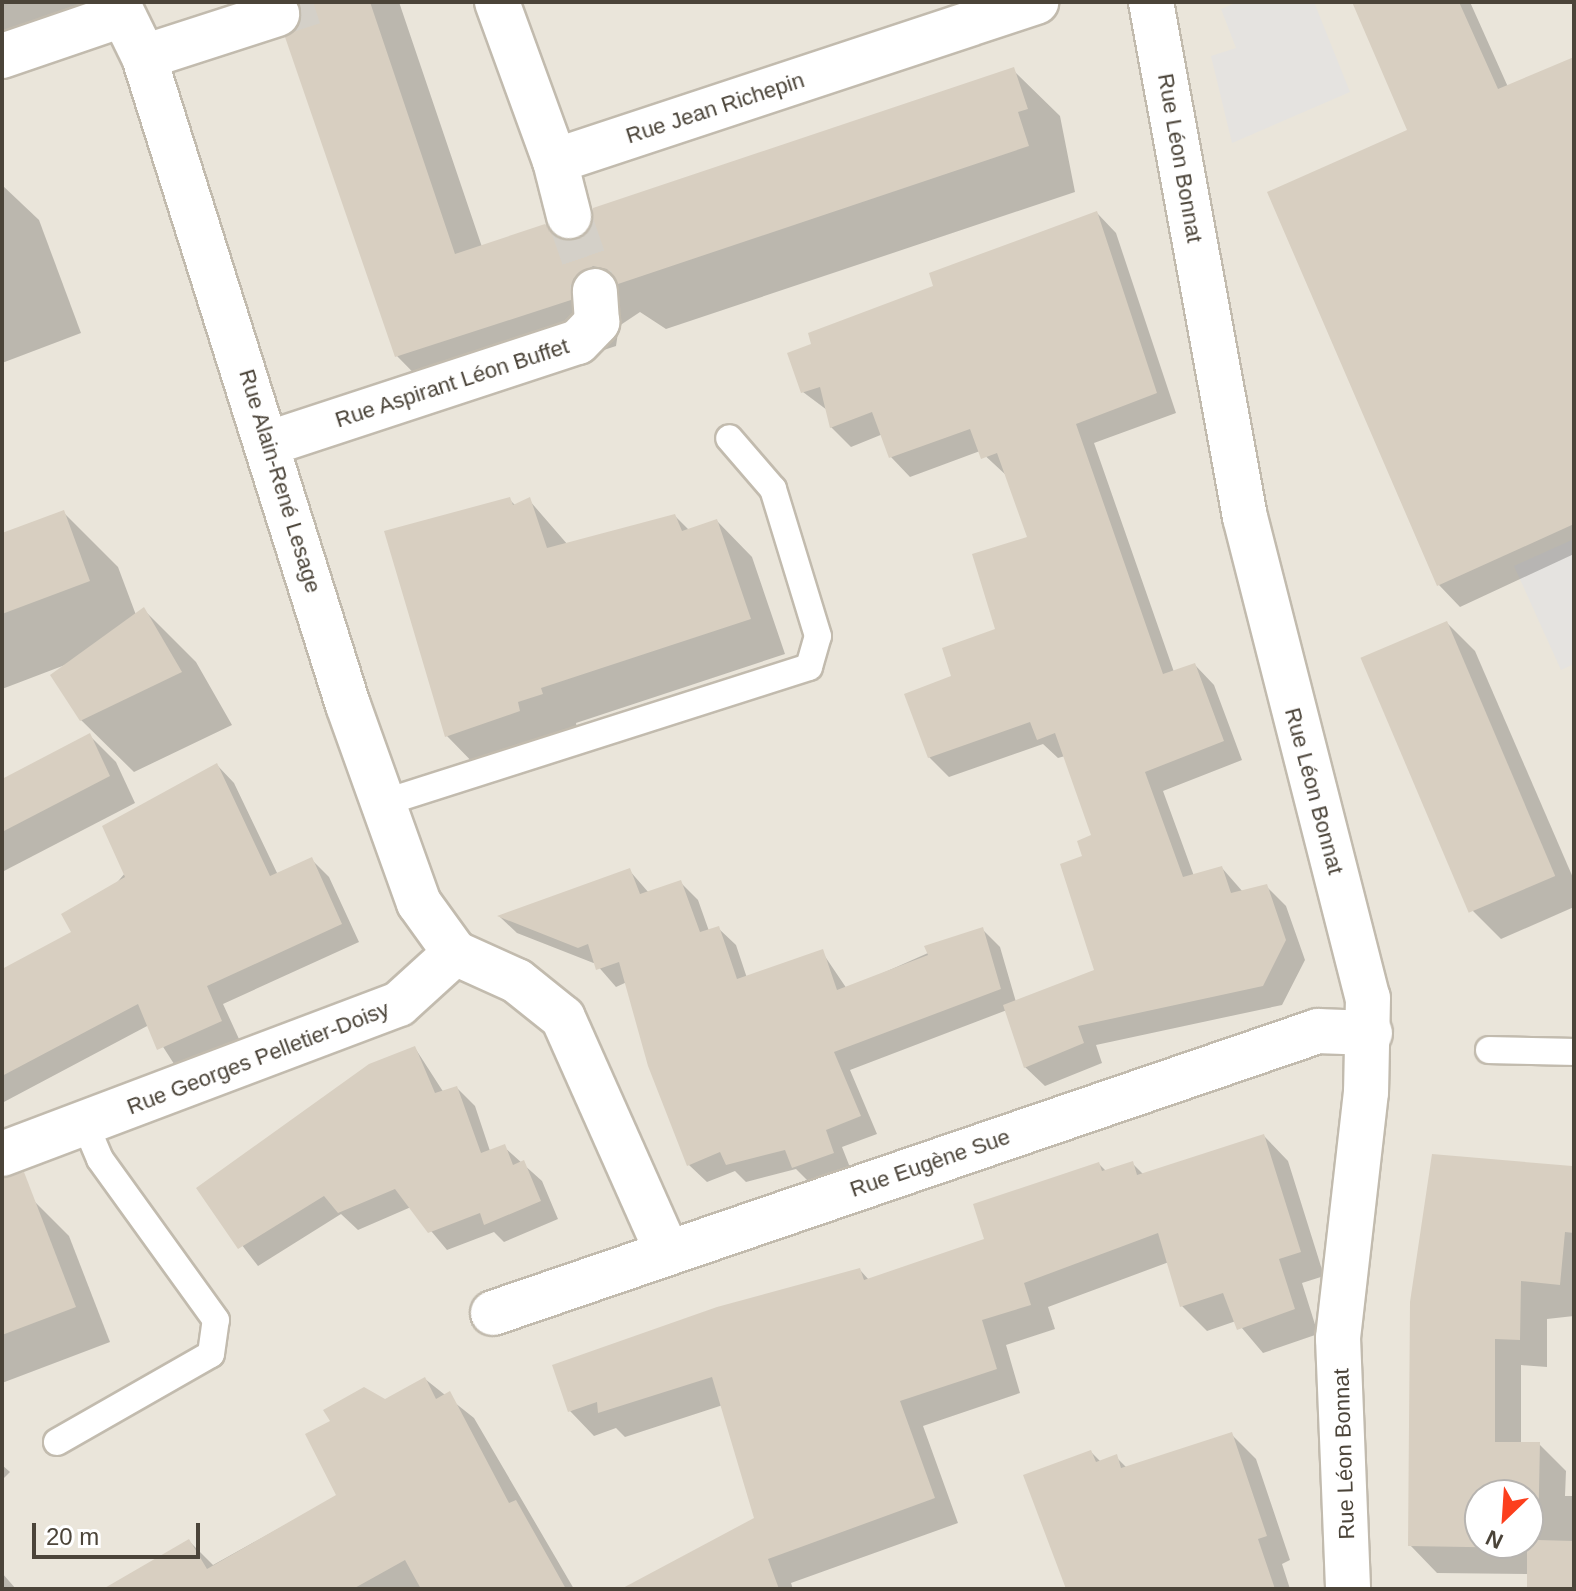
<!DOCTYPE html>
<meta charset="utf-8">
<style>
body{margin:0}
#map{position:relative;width:1576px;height:1591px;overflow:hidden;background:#f6f3ec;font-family:Arial,sans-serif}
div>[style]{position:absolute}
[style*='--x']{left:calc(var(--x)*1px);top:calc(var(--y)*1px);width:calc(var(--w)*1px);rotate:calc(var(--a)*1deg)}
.residential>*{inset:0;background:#eae5da}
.parking>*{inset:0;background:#e5e3e0}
.shadow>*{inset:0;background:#0003}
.building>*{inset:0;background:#d8cfc1;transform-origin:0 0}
.street-tunnel>*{height:44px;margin-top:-22px;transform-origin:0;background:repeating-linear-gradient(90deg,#d4d0c8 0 44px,transparent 0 66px)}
.roads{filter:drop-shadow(2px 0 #c2bbae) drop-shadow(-2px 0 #c2bbae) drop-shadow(0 2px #c2bbae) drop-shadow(0 -2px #c2bbae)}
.lane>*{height:26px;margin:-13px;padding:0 13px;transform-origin:13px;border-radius:13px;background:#fff}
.street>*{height:44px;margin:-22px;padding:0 22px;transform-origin:22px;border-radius:22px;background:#fff}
span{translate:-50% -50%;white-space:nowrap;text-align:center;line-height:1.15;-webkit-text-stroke:8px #fff;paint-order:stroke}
.street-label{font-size:22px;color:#4b4439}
.frame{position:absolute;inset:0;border:4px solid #4b4439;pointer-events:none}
.north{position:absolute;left:1464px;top:1479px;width:80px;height:80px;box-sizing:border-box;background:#fff;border:2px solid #b7b4b0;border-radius:50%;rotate:205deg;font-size:22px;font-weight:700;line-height:32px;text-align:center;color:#4b4439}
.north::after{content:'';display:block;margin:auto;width:28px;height:36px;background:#fc3f1d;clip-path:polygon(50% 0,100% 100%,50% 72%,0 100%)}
.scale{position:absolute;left:32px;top:1523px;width:168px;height:36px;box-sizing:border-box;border:4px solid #4b4439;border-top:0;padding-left:10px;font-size:24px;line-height:28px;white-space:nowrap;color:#4b4439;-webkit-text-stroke:6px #fff;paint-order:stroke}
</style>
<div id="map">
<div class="residential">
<div style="clip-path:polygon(evenodd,2px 2px,1574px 2px,1574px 1589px,2px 1589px,2px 2px,1480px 1495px,1528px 1495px,1528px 1543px,1480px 1543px,1480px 1495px)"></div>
</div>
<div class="parking">
<div style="clip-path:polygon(1238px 2px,1314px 2px,1350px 92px,1232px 143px,1211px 56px,1236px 48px,1221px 9px)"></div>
<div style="clip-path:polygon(1574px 539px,1574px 664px,1561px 670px,1514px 566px)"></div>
</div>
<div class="shadow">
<div style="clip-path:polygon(2px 2px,93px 2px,2px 72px)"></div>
<div style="clip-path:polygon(284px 2px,399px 2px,482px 247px,577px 242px,1013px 70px,1060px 116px,1075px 192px,666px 329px,640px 312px,619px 326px,616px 346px,443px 403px,397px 356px,303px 21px)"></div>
<div style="clip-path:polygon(1354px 2px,1470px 2px,1508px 87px,1574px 59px,1574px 554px,1460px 607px,1439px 585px,1410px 131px)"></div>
<div style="clip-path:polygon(2px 185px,39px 220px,81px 333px,2px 363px)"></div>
<div style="clip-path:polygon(1097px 213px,1116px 233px,1176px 413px,1094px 443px,1174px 672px,1195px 665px,1214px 685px,1242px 760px,1163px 791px,1194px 876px,1222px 868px,1243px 892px,1266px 886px,1286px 906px,1305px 960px,1282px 1005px,1096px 1045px,1102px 1063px,1045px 1086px,1025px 1067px,1007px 1010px,850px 1070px,877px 1134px,842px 1147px,851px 1170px,812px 1185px,796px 1169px,746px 1182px,735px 1171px,707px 1182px,689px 1165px,627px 982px,616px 987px,596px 964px,517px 933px,500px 917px,629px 870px,649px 893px,680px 882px,698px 900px,709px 931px,718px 928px,736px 945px,747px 978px,822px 952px,847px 989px,982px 929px,1000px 947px,1016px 1002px,1096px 971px,1085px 857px,1094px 836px,1065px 756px,1058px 758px,1043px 744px,949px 777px,929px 757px,954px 678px,998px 630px,1030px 538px,1007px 476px,980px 451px,910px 477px,891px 457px,883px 434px,851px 447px,831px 427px,827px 410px,803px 392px,936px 287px)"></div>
<div style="clip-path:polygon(510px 500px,516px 506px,529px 500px,568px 545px,675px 516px,689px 530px,717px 521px,752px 557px,785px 654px,576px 723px,577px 729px,482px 772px,447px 736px)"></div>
<div style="clip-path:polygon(63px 512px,118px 567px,136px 615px,144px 610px,196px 662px,232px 725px,134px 772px,81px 720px,65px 665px,2px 689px,2px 536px)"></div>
<div style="clip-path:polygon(1447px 623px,1475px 651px,1574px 880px,1574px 907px,1501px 939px,1473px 911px)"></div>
<div style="clip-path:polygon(89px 735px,116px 762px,135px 803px,2px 872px,2px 782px)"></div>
<div style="clip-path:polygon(217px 765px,234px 783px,278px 875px,312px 860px,329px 877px,359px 942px,223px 1004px,239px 1039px,176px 1067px,149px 1025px,2px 1103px,2px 971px,74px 933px)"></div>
<div style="clip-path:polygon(415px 1048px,444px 1093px,457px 1088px,475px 1106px,490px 1151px,504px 1147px,542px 1181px,558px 1219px,504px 1242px,494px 1232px,447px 1250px,411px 1207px,358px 1230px,341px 1214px,258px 1266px,199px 1189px)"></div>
<div style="clip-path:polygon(1264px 1136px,1288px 1161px,1324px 1276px,1302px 1283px,1318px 1334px,1263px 1353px,1236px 1321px,1207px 1331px,1182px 1306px,1169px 1262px,1048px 1307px,1055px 1329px,1006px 1345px,1020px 1393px,923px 1426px,958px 1523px,791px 1583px,793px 1589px,671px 1589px,756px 1519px,723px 1405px,625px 1437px,616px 1428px,594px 1436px,570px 1411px,860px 1270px,869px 1280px,986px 1241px,1099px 1164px,1107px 1172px,1132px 1163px,1144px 1175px)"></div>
<div style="clip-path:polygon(evenodd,1571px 1168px,1574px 1316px,1547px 1319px,1547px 1367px,1521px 1365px,1521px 1444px,1539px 1444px,1566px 1471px,1565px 1496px,1574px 1496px,1574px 1589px,1529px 1589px,1529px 1574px,1437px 1573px,1410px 1545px,1412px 1303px,1571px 1168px,1480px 1495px,1528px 1495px,1528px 1543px,1480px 1543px,1480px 1495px)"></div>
<div style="clip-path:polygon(34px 1201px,69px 1236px,110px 1342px,2px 1383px,2px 1212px)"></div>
<div style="clip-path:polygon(425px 1379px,474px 1418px,574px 1589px,107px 1589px,189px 1541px,213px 1565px,339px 1495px,385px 1401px)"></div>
<div style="clip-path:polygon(1231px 1434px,1256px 1459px,1290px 1560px,1282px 1564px,1290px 1589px,1068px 1589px,1091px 1452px,1101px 1462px,1116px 1457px,1127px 1468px)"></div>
<div style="clip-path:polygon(2px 1465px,10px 1472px,2px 1480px)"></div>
<div style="clip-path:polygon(2px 1573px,16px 1589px,2px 1589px)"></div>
</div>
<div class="building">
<div style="clip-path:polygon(298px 2px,370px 2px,455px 254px,545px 224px,562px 240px,576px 240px,593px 224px,593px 208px,1014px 67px,1028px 109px,1018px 112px,1029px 146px,618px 284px,607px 269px,593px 266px,573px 279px,571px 300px,395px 357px,285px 37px,301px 20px)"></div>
<div style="clip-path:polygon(1352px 2px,1459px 2px,1498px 89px,1574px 57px,1574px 524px,1437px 586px,1267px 192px,1407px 130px)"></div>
<div style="clip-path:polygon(1097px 211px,1157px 393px,1076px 424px,1163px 674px,1195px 663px,1224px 741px,1145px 772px,1183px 877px,1222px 866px,1231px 893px,1267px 884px,1286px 940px,1263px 986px,1078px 1026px,1084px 1043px,1024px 1068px,1003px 1005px,1094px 970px,1060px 864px,1082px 856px,1077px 841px,1091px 835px,1055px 733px,1037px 740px,1030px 722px,928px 758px,904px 694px,951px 676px,942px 648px,995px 629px,972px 554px,1027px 537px,997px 453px,981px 459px,970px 429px,889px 458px,872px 412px,830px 428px,820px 387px,801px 393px,787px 353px,811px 344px,808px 333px,933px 286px,929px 273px)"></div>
<div style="clip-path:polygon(510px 497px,513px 505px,530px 497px,547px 548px,675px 514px,682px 531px,717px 519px,751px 619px,541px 688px,543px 694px,518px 702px,520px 711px,445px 737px,384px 531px)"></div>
<div style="clip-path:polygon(64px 510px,90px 581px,2px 614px,2px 533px)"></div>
<div style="clip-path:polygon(144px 607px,182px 672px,80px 721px,50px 675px)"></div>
<div style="left:1447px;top:621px;width:277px;height:94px;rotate:67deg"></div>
<div style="clip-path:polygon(90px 733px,110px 776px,2px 832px,2px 779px)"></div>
<div style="clip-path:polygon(217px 763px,270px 876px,312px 857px,342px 924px,207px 986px,222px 1021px,157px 1050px,138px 1004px,2px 1076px,2px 969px,71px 932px,61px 914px,125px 877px,102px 826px)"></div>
<div style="clip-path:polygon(630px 868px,640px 894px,681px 880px,700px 932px,719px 926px,737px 979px,823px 949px,837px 990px,928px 955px,924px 946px,983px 927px,1001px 989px,834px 1052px,861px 1116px,826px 1130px,834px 1153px,792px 1168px,785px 1150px,726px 1165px,720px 1152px,687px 1166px,648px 1066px,619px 962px,596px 970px,588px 944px,578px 948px,497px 916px)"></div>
<div style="clip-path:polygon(415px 1046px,435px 1093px,457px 1086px,481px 1153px,505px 1144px,513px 1165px,524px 1160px,541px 1201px,484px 1225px,480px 1213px,428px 1233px,395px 1189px,338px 1213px,324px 1196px,238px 1249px,196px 1188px,369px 1064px)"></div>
<div style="clip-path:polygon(1264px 1134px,1301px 1252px,1279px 1259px,1295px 1309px,1237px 1330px,1223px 1293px,1180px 1307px,1158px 1233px,1024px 1283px,1031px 1305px,982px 1320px,997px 1369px,900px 1401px,935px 1498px,768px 1559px,779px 1589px,621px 1589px,754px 1518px,712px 1377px,598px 1413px,597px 1402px,568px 1412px,552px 1365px,717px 1307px,860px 1268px,864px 1280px,984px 1239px,973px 1204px,1099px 1162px,1102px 1171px,1133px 1161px,1137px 1175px)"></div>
<div style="clip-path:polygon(evenodd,1432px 1154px,1572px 1166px,1574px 1233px,1565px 1232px,1560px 1285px,1521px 1281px,1520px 1340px,1495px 1339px,1495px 1442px,1540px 1442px,1538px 1540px,1574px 1541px,1574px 1589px,1527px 1589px,1527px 1548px,1408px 1546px,1410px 1302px,1432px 1154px,1480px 1495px,1528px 1495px,1528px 1543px,1480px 1543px,1480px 1495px)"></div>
<div style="clip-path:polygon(24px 1172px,76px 1307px,2px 1335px,2px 1178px)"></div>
<div style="clip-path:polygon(425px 1377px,436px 1399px,450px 1391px,509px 1503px,516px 1500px,566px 1589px,421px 1589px,405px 1560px,353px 1589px,103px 1589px,189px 1539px,207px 1569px,336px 1495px,305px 1434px,330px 1421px,323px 1410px,364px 1387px,385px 1399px)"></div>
<div style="clip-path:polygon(1232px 1432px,1267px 1536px,1258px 1539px,1275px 1589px,1066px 1589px,1023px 1475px,1091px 1450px,1096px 1462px,1117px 1454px,1121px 1468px)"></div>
</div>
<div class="street-tunnel">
<div style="--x:277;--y:14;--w:38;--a:-18"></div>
<div style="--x:569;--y:216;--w:79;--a:70.9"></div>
</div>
<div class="roads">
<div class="lane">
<div style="--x:383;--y:803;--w:447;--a:-17.7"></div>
<div style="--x:809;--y:667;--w:32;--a:-74"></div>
<div style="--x:818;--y:636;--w:154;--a:-107"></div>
<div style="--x:773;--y:489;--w:67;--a:-130.8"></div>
<div style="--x:1489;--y:1050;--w:85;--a:1.3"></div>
<div style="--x:57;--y:1442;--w:177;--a:-29.7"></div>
<div style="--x:211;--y:1354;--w:34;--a:-82"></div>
<div style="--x:216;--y:1320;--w:198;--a:-125.8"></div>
<div style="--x:100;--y:1159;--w:38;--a:-113"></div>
</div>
<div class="street">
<div style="--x:117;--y:2;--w:61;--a:63.9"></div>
<div style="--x:144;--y:57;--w:679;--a:72.53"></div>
<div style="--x:348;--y:705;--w:210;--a:70.3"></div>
<div style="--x:419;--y:903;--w:62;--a:54.2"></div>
<div style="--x:497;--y:2;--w:169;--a:70"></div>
<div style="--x:555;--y:161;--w:507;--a:-18.29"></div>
<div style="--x:1151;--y:2;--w:524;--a:79.66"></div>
<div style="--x:1245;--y:517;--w:496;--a:75.7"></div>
<div style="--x:1368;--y:998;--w:94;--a:91.2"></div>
<div style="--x:1366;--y:1092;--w:248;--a:96.5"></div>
<div style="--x:1338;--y:1338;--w:251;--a:87.7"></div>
<div style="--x:2;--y:56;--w:127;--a:-18.9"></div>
<div style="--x:144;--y:57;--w:140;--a:-17.9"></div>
<div style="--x:555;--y:161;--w:57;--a:75.7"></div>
<div style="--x:270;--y:443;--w:324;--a:-18.2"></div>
<div style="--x:578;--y:342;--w:28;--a:-46"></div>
<div style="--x:597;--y:322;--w:31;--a:-94"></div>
<div style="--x:455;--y:953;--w:68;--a:24.3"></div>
<div style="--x:517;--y:981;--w:59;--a:38.8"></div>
<div style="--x:563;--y:1018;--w:256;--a:66"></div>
<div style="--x:2;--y:1154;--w:424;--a:-20.7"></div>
<div style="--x:399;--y:1004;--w:76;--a:-42.3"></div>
<div style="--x:493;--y:1313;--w:872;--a:-18.87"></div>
<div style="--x:1318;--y:1031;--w:52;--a:2.2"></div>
</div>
</div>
<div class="street-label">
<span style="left:715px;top:108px;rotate:-18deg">Rue Jean Richepin</span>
<span style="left:1180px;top:158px;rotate:80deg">Rue Léon Bonnat</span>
<span style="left:452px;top:383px;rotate:-18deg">Rue Aspirant Léon Buffet</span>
<span style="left:280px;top:481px;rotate:73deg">Rue Alain-René Lesage</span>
<span style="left:1314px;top:791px;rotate:75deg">Rue Léon Bonnat</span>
<span style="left:258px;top:1058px;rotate:-21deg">Rue Georges Pelletier-Doisy</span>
<span style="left:930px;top:1163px;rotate:-19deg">Rue Eugène Sue</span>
<span style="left:1344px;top:1454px;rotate:-92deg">Rue Léon Bonnat</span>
</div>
<div class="frame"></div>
<div class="north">N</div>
<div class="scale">20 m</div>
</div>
